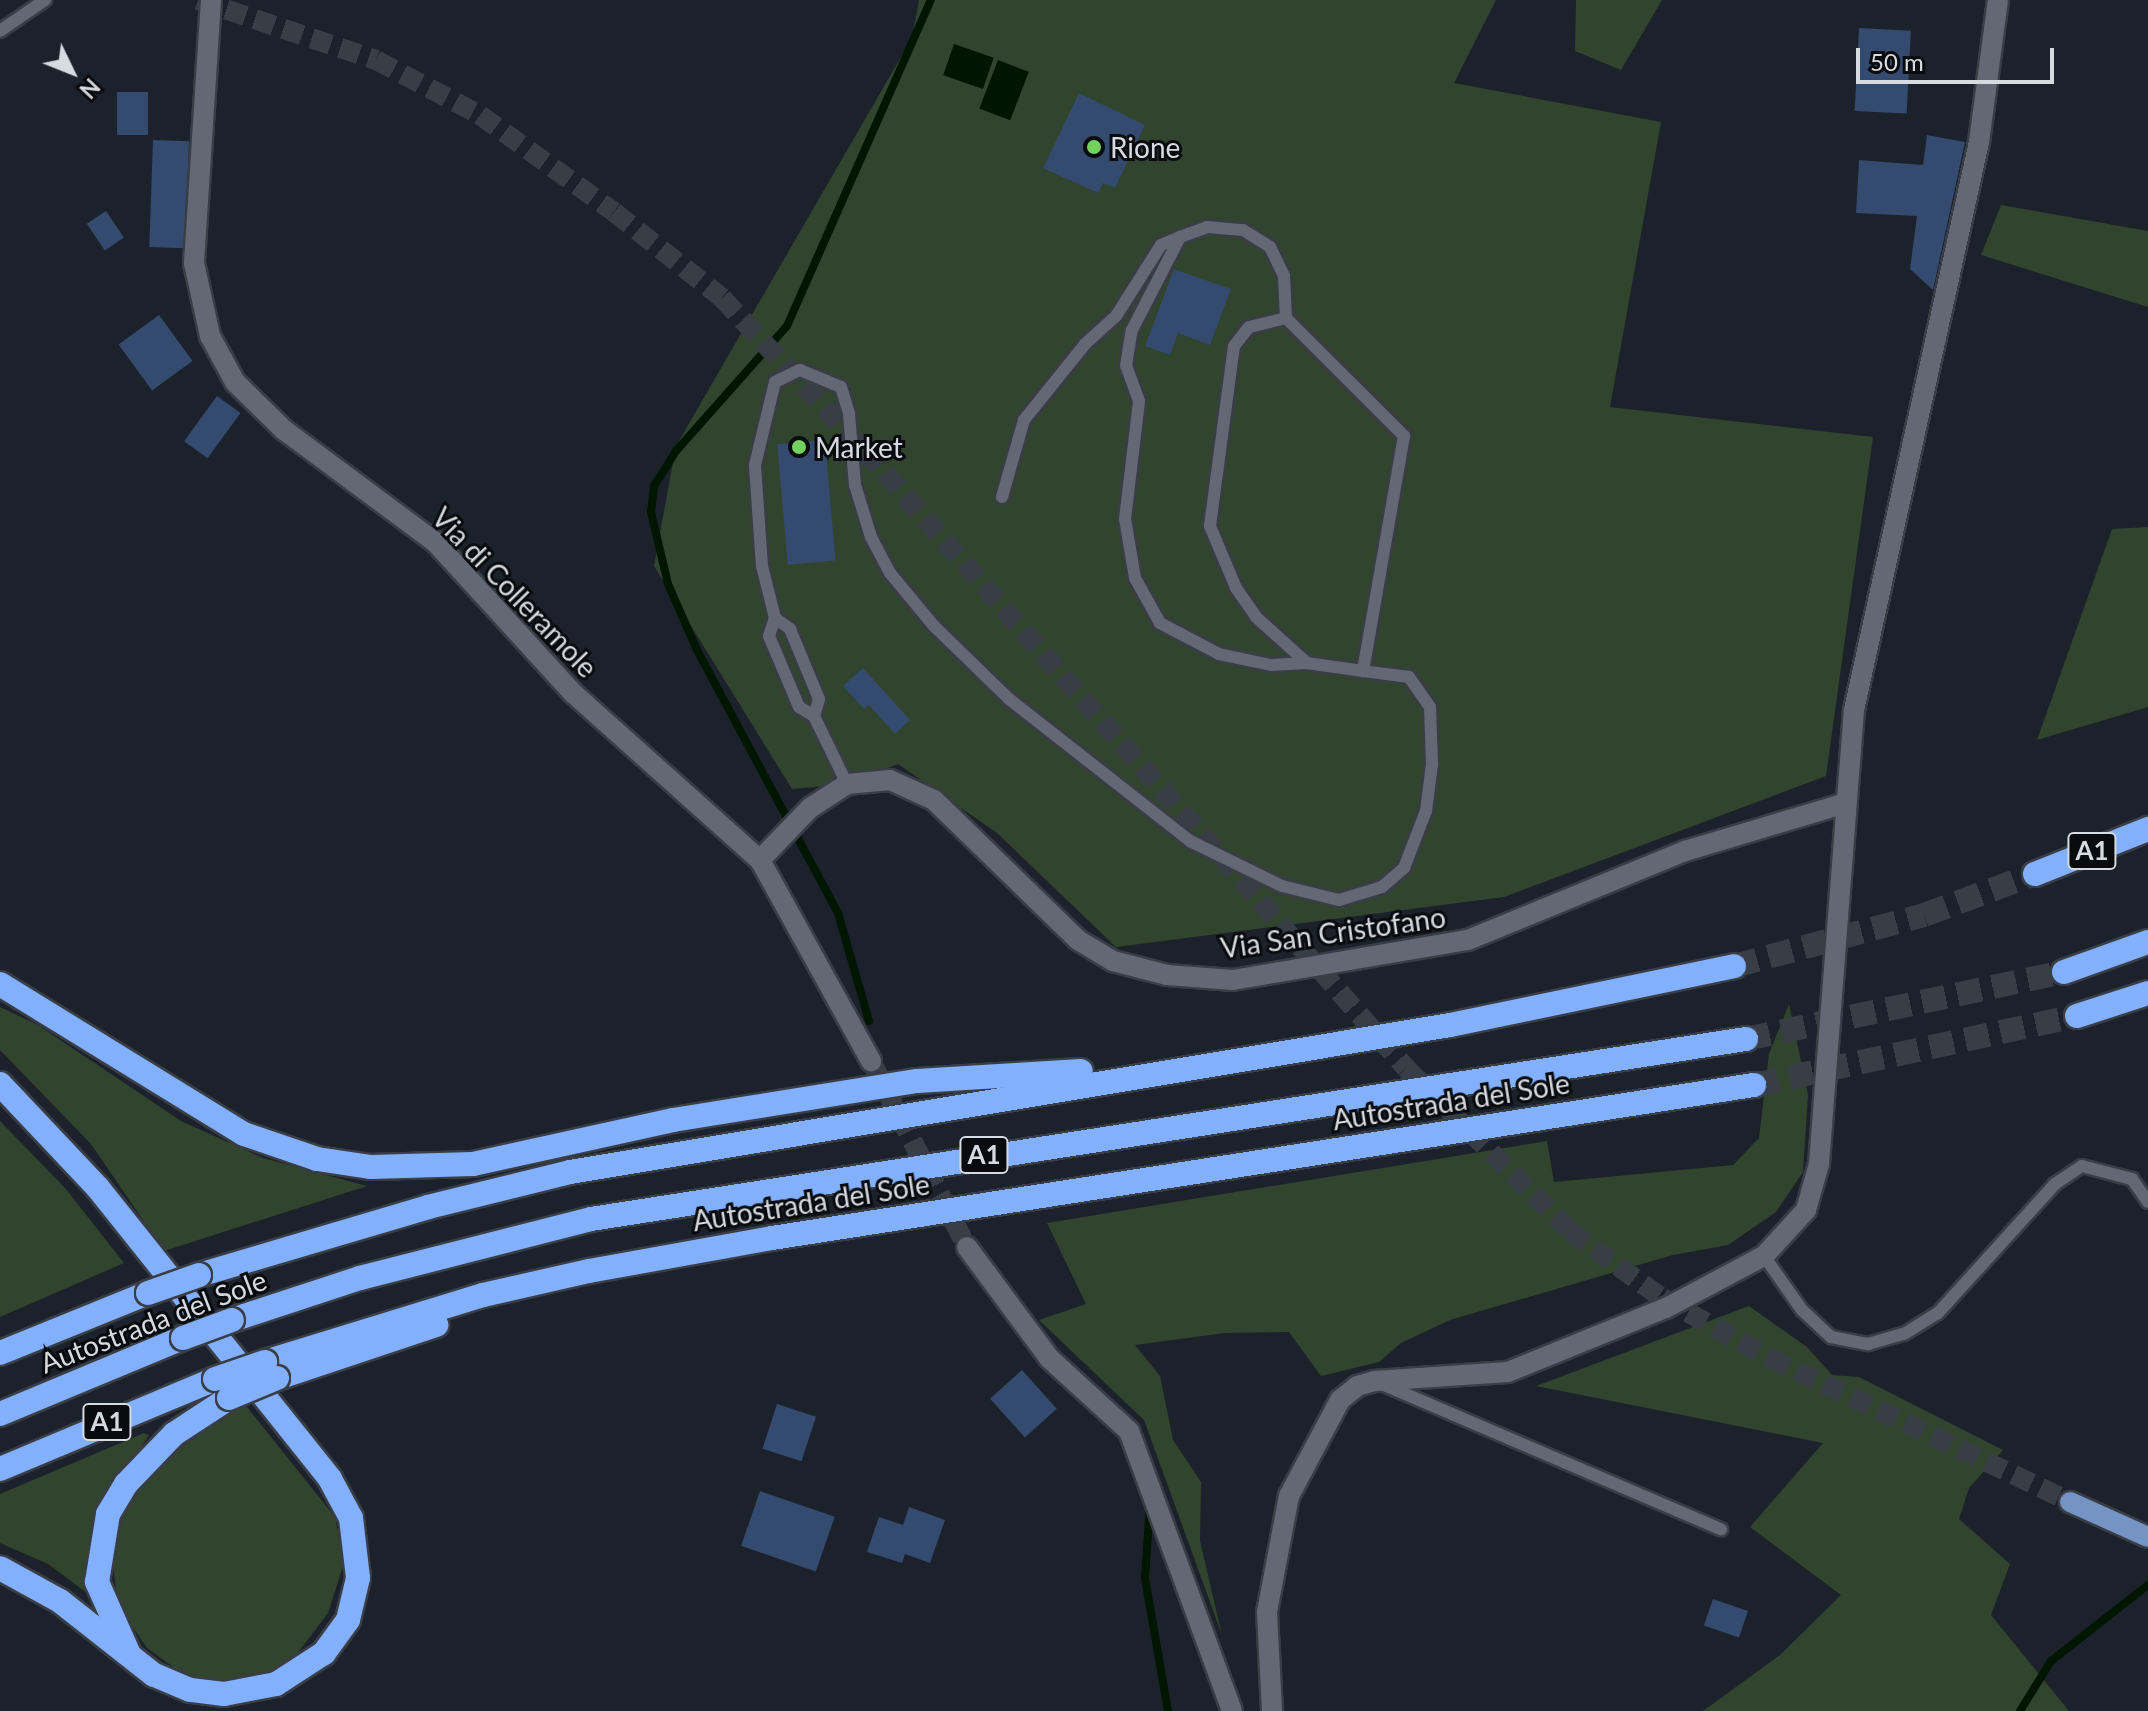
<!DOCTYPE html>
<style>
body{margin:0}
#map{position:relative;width:2148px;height:1711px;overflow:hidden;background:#1c222b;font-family:Lato,sans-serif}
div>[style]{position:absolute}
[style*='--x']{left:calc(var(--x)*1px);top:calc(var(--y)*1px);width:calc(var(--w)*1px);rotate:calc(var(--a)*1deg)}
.green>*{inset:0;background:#31442d}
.water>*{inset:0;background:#001600;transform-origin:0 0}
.stream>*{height:8px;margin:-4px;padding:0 4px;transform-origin:4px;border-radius:4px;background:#001600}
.building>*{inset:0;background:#344a6e;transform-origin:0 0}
.minor-tunnel>*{height:20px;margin-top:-10px;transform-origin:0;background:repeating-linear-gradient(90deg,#383e46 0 20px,transparent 0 30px)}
.primary-tunnel>*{height:20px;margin-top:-10px;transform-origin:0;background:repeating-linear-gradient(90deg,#383e46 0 20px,transparent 0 30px)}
.motorway-tunnel>*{height:24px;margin-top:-12px;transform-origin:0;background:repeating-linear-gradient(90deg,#383e46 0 24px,transparent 0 36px)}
.roads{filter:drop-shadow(2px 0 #393d45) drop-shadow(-2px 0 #393d45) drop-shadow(0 2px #393d45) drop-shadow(0 -2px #393d45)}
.service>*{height:12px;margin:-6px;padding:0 6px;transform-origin:6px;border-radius:6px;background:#626974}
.minor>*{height:20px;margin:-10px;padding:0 10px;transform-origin:10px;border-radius:10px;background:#626974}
.primary>*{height:20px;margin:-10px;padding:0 10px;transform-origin:10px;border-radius:10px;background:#7594c6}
.motorway>*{height:24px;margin:-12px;padding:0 12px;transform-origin:12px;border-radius:12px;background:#82b0fd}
.bridges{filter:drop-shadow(2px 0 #393d45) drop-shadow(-2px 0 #393d45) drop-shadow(0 2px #393d45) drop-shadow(0 -2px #393d45)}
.motorway-bridge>*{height:24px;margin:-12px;padding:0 12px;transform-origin:12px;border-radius:12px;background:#82b0fd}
.dots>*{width:22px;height:22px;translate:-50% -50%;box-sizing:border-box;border:4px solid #090b0f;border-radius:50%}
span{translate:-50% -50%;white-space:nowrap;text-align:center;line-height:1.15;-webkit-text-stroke:6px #090b0f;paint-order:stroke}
.shield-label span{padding:2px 6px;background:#090b0f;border:2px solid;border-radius:6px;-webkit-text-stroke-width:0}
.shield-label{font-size:26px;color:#d6dae1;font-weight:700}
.poi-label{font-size:28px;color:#d6dae1}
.left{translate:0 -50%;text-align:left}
.street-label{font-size:28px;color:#d6dae1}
.north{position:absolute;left:32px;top:32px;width:80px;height:80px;-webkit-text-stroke:6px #090b0f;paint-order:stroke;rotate:133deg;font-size:22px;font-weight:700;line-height:32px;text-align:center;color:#d6dae1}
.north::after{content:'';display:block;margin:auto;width:28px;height:36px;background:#d6dae1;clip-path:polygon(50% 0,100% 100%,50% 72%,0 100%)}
.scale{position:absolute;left:1856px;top:48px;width:198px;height:36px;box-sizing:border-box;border:4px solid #d6dae1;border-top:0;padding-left:10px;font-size:24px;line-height:28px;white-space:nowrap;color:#d6dae1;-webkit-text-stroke:6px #090b0f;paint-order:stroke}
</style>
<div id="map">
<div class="green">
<div style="clip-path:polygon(919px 0,1496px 0,1454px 83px,1661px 122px,1610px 407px,1873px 437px,1826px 776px,1504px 897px,1116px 947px,997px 833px,898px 764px,847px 784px,792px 789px,654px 566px,676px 446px,912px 38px)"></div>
<div style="clip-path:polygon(1576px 0,1662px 0,1621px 70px,1575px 51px)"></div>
<div style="clip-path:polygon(2001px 205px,2148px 231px,2148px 307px,1981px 255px)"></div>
<div style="clip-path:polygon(2148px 527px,2148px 707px,2037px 740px,2112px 529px)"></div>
<div style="clip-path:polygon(1789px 1004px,1808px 1095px,1803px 1172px,1776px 1212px,1728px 1245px,1673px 1255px,1450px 1320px,1401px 1343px,1379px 1362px,1321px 1376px,1289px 1332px,1225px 1333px,1135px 1345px,1160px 1376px,1173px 1440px,1201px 1482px,1200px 1541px,1222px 1635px,1144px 1420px,1039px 1320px,1086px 1304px,1047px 1223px,1547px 1141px,1554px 1182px,1733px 1165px,1759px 1138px,1769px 1054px)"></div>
<div style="clip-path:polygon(0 1007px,38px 1025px,181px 1121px,263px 1158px,367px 1186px,164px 1251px,91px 1144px,0 1050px)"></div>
<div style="clip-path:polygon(0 1121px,65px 1188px,124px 1263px,0 1317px)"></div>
<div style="clip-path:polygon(1749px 1306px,1807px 1347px,1832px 1375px,1859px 1377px,2003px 1450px,1969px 1488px,1959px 1519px,2010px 1564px,1991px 1615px,2069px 1711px,1703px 1711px,1780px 1655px,1841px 1595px,1750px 1527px,1823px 1443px,1536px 1386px)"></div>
<div style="clip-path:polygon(243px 1402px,335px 1517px,344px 1563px,328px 1613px,291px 1662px,249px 1679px,204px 1680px,179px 1671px,147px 1648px,118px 1606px,112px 1556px,124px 1512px,138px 1486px,194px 1434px,221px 1421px)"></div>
<div style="clip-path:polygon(144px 1433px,149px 1435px,146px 1440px,96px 1512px,88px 1550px,87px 1593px,48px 1564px,0 1543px,0 1494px)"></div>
</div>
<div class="water">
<div style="left:954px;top:44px;width:42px;height:33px;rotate:19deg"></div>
<div style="left:998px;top:60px;width:33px;height:52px;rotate:21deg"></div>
</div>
<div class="stream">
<div style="--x:869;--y:1021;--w:112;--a:-106"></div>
<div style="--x:838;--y:913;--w:298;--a:-118.2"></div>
<div style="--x:697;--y:650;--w:72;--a:-113.7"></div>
<div style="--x:668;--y:584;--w:74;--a:-103.3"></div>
<div style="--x:651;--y:512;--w:26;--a:-83"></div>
<div style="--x:654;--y:486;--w:41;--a:-57.8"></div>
<div style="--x:676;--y:451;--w:167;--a:-48.4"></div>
<div style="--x:787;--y:326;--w:356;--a:-66.2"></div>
<div style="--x:1150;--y:1503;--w:75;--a:93.8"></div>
<div style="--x:1145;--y:1578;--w:135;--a:80.2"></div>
<div style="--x:2020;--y:1711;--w:59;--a:-58.2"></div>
<div style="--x:2051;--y:1661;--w:123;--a:-38.1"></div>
</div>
<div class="building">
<div style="left:1859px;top:28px;width:52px;height:83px;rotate:3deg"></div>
<div style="left:117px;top:92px;width:31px;height:43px"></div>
<div style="clip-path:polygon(1079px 93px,1145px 125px,1115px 188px,1103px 183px,1098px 193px,1043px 168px)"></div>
<div style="clip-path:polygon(1927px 135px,1965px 142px,1933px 290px,1910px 269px,1917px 216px,1856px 213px,1859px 160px,1923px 165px)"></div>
<div style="left:153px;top:140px;width:36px;height:107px;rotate:2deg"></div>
<div style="left:106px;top:211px;width:32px;height:23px;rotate:56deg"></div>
<div style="clip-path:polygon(1174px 269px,1231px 289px,1210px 345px,1178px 333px,1170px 355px,1145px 346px)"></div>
<div style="left:159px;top:315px;width:57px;height:50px;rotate:54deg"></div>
<div style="left:217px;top:396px;width:29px;height:56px;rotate:36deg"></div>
<div style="left:825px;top:440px;width:121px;height:48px;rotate:85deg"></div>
<div style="clip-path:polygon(863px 668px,910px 720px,895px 734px,869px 705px,864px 709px,843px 686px)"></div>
<div style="left:1022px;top:1370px;width:52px;height:43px;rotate:48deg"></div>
<div style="left:777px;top:1404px;width:41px;height:47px;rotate:18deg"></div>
<div style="left:760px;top:1491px;width:79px;height:58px;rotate:19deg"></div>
<div style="clip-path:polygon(909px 1507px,945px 1520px,930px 1563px,905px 1554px,902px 1563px,867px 1552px,879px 1517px,903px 1525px)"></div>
<div style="left:1713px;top:1599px;width:37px;height:28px;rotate:19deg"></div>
</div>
<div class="minor-tunnel">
<div style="--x:871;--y:1061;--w:209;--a:62.7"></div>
</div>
<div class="primary-tunnel">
<div style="--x:198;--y:0;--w:188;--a:18.6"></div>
<div style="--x:376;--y:60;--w:118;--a:27.9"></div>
<div style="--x:480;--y:115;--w:165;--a:35.9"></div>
<div style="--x:614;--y:212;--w:138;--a:38.5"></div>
<div style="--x:722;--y:298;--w:239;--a:47"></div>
<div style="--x:885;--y:473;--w:791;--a:48.79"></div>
<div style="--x:1406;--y:1068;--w:231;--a:44.8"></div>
<div style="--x:1570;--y:1231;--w:114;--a:36.1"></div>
<div style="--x:1662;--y:1298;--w:124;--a:29.1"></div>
<div style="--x:1770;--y:1358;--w:333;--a:25.6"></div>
</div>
<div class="motorway-tunnel">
<div style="--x:1734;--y:966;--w:197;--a:-15"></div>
<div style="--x:1924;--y:915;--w:118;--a:-20.3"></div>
<div style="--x:1746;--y:1039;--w:325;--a:-11.9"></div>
<div style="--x:1754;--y:1085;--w:330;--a:-12.1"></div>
</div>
<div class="roads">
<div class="service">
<div style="--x:0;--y:31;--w:55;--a:-34.6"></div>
<div style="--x:1286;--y:318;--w:38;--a:166"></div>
<div style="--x:1249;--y:327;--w:24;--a:128"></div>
<div style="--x:1234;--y:346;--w:182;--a:97.6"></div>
<div style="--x:1210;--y:526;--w:67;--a:67.2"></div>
<div style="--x:1236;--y:588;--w:35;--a:55"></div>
<div style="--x:1256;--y:617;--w:69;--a:42"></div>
<div style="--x:1002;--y:497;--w:80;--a:-74.1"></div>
<div style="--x:1024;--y:420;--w:97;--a:-51.2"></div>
<div style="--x:1085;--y:344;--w:42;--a:-42.1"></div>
<div style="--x:1116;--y:316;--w:84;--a:-57.6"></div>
<div style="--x:1161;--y:245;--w:21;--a:-23"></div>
<div style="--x:775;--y:618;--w:19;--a:36"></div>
<div style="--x:790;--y:629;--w:76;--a:67.5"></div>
<div style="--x:819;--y:699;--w:18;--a:106"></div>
<div style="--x:847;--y:784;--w:76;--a:-115.9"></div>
<div style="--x:814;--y:716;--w:17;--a:-149"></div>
<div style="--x:799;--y:707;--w:77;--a:-112.9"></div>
<div style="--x:769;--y:636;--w:19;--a:-72"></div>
<div style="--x:775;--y:618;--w:54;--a:-104"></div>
<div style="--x:762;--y:566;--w:101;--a:-94"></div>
<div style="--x:755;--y:465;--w:85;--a:-76.5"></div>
<div style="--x:775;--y:382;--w:28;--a:-26"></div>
<div style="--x:800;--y:370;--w:44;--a:22.5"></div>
<div style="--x:841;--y:387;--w:28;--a:73"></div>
<div style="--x:849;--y:414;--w:71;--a:85.2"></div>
<div style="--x:855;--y:485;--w:54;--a:72.9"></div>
<div style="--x:871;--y:537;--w:41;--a:62.2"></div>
<div style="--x:890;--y:573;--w:69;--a:50.3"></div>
<div style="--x:934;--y:626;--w:105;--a:44.2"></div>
<div style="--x:1009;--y:699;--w:230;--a:38.1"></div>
<div style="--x:1190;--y:841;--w:102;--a:26.1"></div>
<div style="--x:1282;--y:886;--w:59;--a:13.8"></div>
<div style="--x:1339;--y:900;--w:45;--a:-16.8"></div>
<div style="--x:1382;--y:887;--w:29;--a:-41"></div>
<div style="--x:1404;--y:868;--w:61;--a:-68.9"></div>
<div style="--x:1426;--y:811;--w:47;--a:-82.7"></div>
<div style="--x:1432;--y:764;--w:57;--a:-92"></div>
<div style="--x:1430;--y:707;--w:37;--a:-125"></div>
<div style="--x:1409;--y:677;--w:46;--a:-172.6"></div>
<div style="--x:1363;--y:671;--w:57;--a:-171.9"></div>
<div style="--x:1307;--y:663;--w:36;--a:177"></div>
<div style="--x:1271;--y:665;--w:53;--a:-168.1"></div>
<div style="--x:1219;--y:654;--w:67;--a:-152.3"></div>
<div style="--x:1160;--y:623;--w:51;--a:-119.1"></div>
<div style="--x:1135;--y:578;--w:60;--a:-99.6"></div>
<div style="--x:1125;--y:519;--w:119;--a:-83.2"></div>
<div style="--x:1139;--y:401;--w:37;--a:-110"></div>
<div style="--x:1126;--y:366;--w:36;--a:-81"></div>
<div style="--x:1132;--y:330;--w:105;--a:-62.7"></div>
<div style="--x:1180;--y:237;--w:29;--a:-20"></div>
<div style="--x:1207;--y:227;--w:36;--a:5"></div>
<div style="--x:1243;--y:230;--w:32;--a:32"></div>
<div style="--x:1270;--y:247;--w:32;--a:64"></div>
<div style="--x:1284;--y:276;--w:42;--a:87.3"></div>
<div style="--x:1286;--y:318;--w:167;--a:45"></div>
<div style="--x:1404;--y:436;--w:239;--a:99.9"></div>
<div style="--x:1764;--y:1256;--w:66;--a:54.9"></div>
<div style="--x:1802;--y:1310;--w:40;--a:43"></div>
<div style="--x:1831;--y:1337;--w:38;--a:11"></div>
<div style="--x:1868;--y:1344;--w:37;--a:-16"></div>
<div style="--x:1904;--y:1334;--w:40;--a:-32"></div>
<div style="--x:1938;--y:1313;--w:174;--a:-47.8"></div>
<div style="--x:2055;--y:1184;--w:32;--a:-34"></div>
<div style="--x:2082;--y:1166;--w:52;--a:14.6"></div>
<div style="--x:2132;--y:1179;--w:28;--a:55"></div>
<div style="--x:1382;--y:1384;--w:369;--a:23.2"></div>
</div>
<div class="minor">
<div style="--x:211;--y:0;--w:264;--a:93.7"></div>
<div style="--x:194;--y:263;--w:75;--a:77.6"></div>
<div style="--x:210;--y:336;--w:52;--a:61.5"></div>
<div style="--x:235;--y:382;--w:69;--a:44.4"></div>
<div style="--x:284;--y:430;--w:188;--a:36.6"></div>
<div style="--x:435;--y:542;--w:205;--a:47.6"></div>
<div style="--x:573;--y:693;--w:251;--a:41.8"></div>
<div style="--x:760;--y:860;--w:230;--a:61.1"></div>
<div style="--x:760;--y:860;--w:72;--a:-46.1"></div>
<div style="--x:810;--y:808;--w:44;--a:-33"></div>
<div style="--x:847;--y:784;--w:43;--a:-5.3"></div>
<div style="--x:890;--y:780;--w:48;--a:24.4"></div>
<div style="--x:934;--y:800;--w:201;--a:44.2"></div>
<div style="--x:1078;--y:940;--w:41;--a:31"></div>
<div style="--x:1113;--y:961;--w:56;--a:14.5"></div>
<div style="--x:1167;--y:975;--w:66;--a:4.3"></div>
<div style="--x:1233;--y:980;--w:238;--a:-9.7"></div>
<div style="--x:1468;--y:940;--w:235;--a:-22.3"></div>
<div style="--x:1685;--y:851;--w:165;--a:-16.6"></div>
<div style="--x:967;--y:1247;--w:138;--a:53.5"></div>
<div style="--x:1049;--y:1358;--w:108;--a:42.4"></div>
<div style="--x:1129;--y:1431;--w:298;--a:69.8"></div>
<div style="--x:1272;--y:1711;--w:99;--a:-92.9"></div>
<div style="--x:1267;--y:1612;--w:118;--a:-79.3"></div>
<div style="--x:1289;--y:1496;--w:109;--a:-62"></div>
<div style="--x:1340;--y:1400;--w:22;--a:-39"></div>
<div style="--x:1357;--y:1386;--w:19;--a:-16"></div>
<div style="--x:1375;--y:1381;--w:133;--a:-3.9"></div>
<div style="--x:1508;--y:1372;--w:170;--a:-22.1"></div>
<div style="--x:1666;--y:1308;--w:111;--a:-28"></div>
<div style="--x:1764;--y:1256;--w:62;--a:-47.6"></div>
<div style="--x:1806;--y:1210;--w:48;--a:-74.2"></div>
<div style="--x:1819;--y:1164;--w:455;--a:-85.6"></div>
<div style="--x:1854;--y:710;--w:582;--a:-77.59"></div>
<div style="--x:1979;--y:142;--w:143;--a:-82.4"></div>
</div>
<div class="primary">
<div style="--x:2070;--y:1502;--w:85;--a:24.2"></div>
</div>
<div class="motorway">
<div style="--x:2035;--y:874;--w:122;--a:-21.7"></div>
<div style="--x:2064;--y:972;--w:89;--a:-19.7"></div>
<div style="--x:0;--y:984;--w:286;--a:31.6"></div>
<div style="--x:244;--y:1134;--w:77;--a:18.9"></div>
<div style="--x:317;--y:1159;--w:55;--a:8.4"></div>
<div style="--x:371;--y:1167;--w:102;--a:-1.7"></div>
<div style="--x:473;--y:1164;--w:205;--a:-12.4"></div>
<div style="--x:673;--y:1120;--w:247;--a:-9.1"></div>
<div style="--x:917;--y:1081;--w:164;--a:-3.5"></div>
<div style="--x:2077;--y:1016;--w:75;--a:-17.9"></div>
<div style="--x:0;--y:1084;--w:143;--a:46.7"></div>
<div style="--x:98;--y:1188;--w:372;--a:51.4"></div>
<div style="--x:330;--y:1479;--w:44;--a:61.7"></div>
<div style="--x:351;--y:1518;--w:60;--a:83.3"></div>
<div style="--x:358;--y:1578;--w:43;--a:103.4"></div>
<div style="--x:348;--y:1620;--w:41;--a:126"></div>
<div style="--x:324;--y:1653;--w:57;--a:147.1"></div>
<div style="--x:276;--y:1684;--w:53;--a:169.1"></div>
<div style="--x:224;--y:1694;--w:34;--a:-173"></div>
<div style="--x:190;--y:1690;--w:39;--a:-157"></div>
<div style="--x:154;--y:1675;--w:120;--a:-141.8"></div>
<div style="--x:60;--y:1601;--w:68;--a:-151.2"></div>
<div style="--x:199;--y:1275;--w:239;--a:-16.5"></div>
<div style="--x:428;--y:1207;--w:146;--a:-13.8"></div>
<div style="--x:570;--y:1172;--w:892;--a:-9.48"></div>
<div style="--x:1450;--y:1025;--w:290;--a:-11.7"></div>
<div style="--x:232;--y:1320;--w:135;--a:-18.2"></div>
<div style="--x:360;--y:1278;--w:238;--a:-14.3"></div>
<div style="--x:591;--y:1219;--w:1169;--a:-8.86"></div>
<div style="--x:0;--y:1353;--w:160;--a:-22.1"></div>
<div style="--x:265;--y:1362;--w:228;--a:-17.1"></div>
<div style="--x:483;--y:1295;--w:109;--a:-12.8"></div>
<div style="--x:589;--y:1271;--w:186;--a:-10.2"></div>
<div style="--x:772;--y:1238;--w:994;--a:-8.86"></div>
<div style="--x:277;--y:1378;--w:168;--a:-18.4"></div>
<div style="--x:0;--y:1414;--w:198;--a:-22.6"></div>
<div style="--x:0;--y:1469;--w:233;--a:-22.7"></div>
<div style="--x:128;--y:1652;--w:77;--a:-113.9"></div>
<div style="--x:97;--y:1582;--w:69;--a:-80.8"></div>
<div style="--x:108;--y:1514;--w:35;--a:-59"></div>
<div style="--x:126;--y:1484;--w:69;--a:-46.2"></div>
<div style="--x:174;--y:1434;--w:66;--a:-33.2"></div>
</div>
</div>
<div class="bridges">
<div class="motorway-bridge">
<div style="--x:148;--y:1293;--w:54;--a:-19.4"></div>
<div style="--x:183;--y:1338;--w:52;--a:-20.2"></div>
<div style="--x:215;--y:1379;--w:53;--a:-18.8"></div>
<div style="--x:229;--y:1398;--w:52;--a:-22.6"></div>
</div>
</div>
<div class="dots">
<div style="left:1094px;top:147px;background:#72d25d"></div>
<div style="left:799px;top:447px;background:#72d25d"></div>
</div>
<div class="shield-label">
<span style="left:2092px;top:851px">A1</span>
<span style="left:984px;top:1155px">A1</span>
<span style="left:107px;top:1422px">A1</span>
</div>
<div class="poi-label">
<span class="left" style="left:1110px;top:147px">Rione</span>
<span class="left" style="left:815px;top:447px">Market</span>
</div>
<div class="street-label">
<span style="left:515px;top:592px;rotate:46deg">Via di Colleramole</span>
<span style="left:1333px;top:932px;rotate:-8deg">Via San Cristofano</span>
<span style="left:1451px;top:1101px;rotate:-9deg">Autostrada del Sole</span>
<span style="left:811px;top:1202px;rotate:-9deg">Autostrada del Sole</span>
<span style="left:153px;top:1321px;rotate:-21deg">Autostrada del Sole</span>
</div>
<div class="north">N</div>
<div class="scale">50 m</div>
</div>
